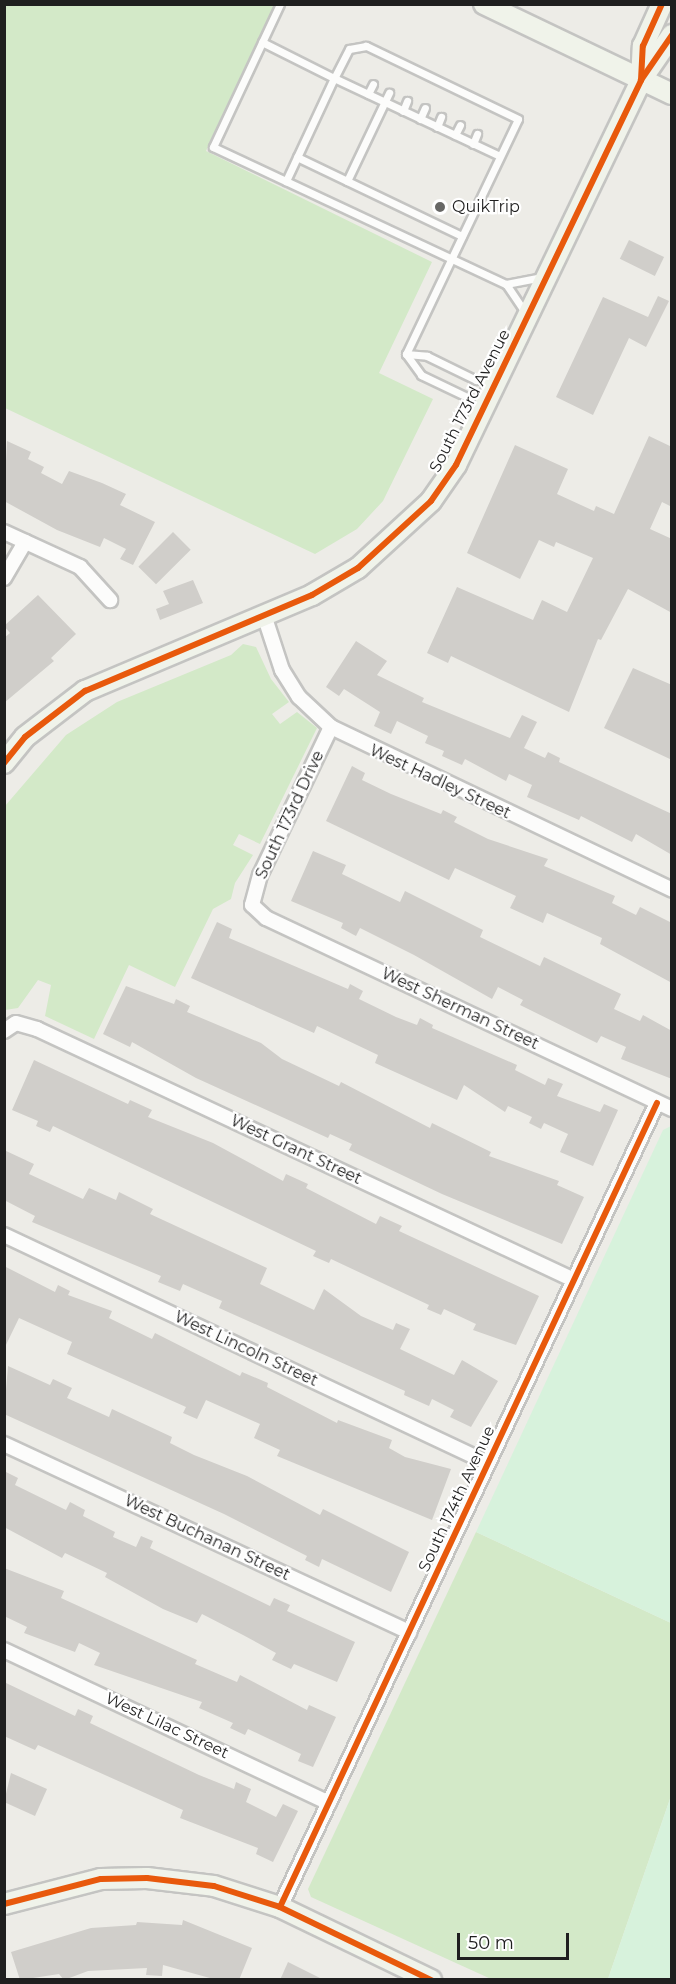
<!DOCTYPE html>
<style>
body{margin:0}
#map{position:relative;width:676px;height:1984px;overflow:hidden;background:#edece7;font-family:Montserrat,sans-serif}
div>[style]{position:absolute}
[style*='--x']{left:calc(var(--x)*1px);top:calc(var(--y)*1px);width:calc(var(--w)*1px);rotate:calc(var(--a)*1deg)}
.grass>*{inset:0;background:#d3e9c8}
.park>*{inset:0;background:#d7f2dc}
.building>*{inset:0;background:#d0ceca;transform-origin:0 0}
.roads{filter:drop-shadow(2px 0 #c4c4c2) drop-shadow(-2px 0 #c4c4c2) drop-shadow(0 2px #c4c4c2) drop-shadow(0 -2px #c4c4c2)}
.lane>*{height:7px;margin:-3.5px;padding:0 3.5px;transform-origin:3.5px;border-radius:3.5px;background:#fcfcfb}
.street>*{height:14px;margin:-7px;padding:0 7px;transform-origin:7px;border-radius:7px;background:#fcfcfb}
.secondary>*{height:20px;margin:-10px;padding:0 10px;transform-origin:10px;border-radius:10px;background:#f0f3ea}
.cycleway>*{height:6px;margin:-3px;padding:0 3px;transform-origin:3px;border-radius:3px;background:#e8590c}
.dots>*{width:16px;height:16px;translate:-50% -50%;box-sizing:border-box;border:3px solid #fff;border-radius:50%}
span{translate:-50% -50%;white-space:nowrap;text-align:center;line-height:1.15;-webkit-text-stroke:4.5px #fff;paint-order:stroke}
.poi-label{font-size:16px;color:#1f1f1f}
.left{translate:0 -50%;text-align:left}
.street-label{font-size:16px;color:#1f1f1f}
.frame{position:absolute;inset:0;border:6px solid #1f1f1f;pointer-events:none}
.scale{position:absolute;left:457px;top:1933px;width:112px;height:27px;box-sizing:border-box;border:3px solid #1f1f1f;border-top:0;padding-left:8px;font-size:18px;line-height:21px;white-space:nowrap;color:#1f1f1f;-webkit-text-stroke:4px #fff;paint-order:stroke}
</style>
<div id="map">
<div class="grass">
<div style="clip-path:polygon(5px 4px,275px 5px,206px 151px,432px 262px,379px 373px,433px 399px,383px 501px,357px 529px,315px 554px,5px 408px)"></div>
<div style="clip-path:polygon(243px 644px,256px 647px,271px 679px,289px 702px,272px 714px,280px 724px,297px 712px,317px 728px,260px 844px,239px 834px,233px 845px,253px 855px,235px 883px,231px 899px,213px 909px,175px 987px,129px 965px,94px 1039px,45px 1016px,51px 985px,38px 980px,18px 1008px,5px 1010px,5px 806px,66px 735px,117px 702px,231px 655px)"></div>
<div style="clip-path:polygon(476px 1532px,671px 1623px,671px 1796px,608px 1979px,491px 1979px,311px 1897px,308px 1889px)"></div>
</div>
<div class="park">
<div style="clip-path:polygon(671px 1126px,671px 1623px,476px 1532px,663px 1130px)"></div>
<div style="clip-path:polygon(671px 1796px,671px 1979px,608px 1979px)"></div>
</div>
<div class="building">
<div style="left:629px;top:240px;width:39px;height:21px;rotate:26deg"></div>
<div style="clip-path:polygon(658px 296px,669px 301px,646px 347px,629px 338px,593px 415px,556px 397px,603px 297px,648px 317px)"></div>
<div style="clip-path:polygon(649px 436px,672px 447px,672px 507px,662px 502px,650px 529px,672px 539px,672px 613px,628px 589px,601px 640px,598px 639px,569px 712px,451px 656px,448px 663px,427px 653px,457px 587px,533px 620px,542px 600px,567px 612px,593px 558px,556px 542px,554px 547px,539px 540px,520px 579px,467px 553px,515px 445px,568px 469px,557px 494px,594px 511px,596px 506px,614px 514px)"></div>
<div style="clip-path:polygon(7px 441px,31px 452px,28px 459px,44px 467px,41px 473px,62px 484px,69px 471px,102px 483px,126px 494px,120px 505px,155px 522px,133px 565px,120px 559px,126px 549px,104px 538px,100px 547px,57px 530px,4px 501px)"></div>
<div style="left:173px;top:532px;width:25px;height:49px;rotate:45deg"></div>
<div style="clip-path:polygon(193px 580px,203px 603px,160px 620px,156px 609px,169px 604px,163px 591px)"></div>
<div style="clip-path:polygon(38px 595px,76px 634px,51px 658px,54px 661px,4px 703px,4px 638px,10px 633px,4px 626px)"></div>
<div style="clip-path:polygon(356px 641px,387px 661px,377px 675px,424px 698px,422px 702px,510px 738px,522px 715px,537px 722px,524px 748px,545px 758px,548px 752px,560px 758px,559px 762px,672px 814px,672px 855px,636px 834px,632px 842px,581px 816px,579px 820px,527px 797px,532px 785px,509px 774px,506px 781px,465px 759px,462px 765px,442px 756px,444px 751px,425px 743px,428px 736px,397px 721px,391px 734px,374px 726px,380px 712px,344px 689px,339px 696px,326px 687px)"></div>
<div style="clip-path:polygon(633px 668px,672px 685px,672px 760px,604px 728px)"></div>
<div style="clip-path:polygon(352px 766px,365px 773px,362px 780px,391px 794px,441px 814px,443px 810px,457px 817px,454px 822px,488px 839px,548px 859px,544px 866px,615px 896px,612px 903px,636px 915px,640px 907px,672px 923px,672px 983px,600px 944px,602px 938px,547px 913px,543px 923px,510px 908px,516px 896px,455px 868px,449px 880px,326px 821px)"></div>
<div style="clip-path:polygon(313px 851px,346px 865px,342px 874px,400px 902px,405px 891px,483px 930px,480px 937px,540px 966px,544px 957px,621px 994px,614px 1009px,640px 1021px,643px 1015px,672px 1031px,672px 1079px,621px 1059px,626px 1047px,601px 1036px,597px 1043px,520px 1005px,523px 1000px,498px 987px,492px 999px,414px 955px,360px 928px,356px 936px,341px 928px,343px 923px,291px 901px)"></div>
<div style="clip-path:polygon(217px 922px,232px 929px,229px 938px,348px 989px,350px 984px,363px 991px,359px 999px,396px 1017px,417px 1025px,420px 1018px,433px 1025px,432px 1028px,517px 1065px,515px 1070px,545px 1085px,548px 1078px,563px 1084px,557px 1096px,600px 1112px,604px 1104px,618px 1110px,593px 1166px,560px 1152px,568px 1134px,544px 1123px,541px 1129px,529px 1123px,532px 1117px,508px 1106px,505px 1112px,464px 1085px,457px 1100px,375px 1063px,378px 1055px,317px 1026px,314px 1033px,191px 978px)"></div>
<div style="clip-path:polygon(126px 986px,174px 1004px,176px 999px,190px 1006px,187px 1012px,261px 1043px,282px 1059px,339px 1086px,341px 1082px,430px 1128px,432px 1123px,491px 1152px,489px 1156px,559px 1181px,557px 1185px,584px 1197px,562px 1244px,442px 1194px,349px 1150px,352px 1144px,330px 1134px,328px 1138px,196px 1078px,132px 1042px,130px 1047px,103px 1034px)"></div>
<div style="clip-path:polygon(34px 1060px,128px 1104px,130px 1100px,152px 1110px,148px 1117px,213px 1143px,283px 1181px,286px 1174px,308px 1184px,306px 1188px,376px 1224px,380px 1216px,402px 1226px,399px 1231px,539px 1296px,516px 1345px,473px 1330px,476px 1324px,444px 1309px,441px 1315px,427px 1309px,429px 1305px,331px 1259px,329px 1263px,313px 1256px,316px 1251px,53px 1126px,50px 1132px,36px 1126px,38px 1121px,12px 1110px)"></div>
<div style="clip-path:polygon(4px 1150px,34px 1164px,29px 1174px,83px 1199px,89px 1188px,116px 1200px,119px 1192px,153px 1209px,150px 1214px,267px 1268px,260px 1284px,314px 1310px,324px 1289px,361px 1316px,393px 1330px,396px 1323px,410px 1329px,400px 1349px,454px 1375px,462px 1360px,498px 1381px,471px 1427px,450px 1417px,454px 1410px,432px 1399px,429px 1406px,404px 1395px,405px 1391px,219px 1308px,222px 1301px,201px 1292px,183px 1284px,180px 1291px,158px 1282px,161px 1276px,32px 1222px,35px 1216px,4px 1200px)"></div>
<div style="clip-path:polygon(4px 1266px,55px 1292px,58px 1285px,70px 1291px,68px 1295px,112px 1311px,109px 1318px,152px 1339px,155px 1333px,240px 1376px,242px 1372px,268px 1383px,267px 1387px,337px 1423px,338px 1420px,392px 1440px,389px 1448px,405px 1457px,451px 1469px,432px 1520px,277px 1456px,280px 1450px,254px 1438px,260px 1424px,206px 1400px,197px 1419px,183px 1413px,186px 1407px,67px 1354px,72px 1342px,19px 1318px,4px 1349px)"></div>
<div style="clip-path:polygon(8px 1366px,50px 1385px,53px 1379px,72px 1388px,67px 1398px,109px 1417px,112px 1409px,172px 1437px,170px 1443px,194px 1455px,247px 1476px,320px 1515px,323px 1509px,409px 1552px,391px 1592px,322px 1559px,319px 1567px,305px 1560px,307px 1556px,224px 1514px,4px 1414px)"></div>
<div style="clip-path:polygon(4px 1471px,18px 1478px,15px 1485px,66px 1510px,70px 1502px,85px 1510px,83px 1516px,115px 1532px,113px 1537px,136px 1547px,141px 1536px,153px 1541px,150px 1548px,270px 1606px,274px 1598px,290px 1605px,287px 1611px,355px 1642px,337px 1682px,294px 1664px,291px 1669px,272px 1660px,276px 1653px,243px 1635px,202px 1614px,197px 1623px,163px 1609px,105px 1577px,107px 1573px,65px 1553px,62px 1558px,4px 1527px)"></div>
<div style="clip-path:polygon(4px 1568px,64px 1591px,61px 1598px,197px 1660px,195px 1664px,237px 1682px,240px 1675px,307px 1710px,309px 1705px,336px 1717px,313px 1767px,298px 1761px,301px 1754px,248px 1729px,245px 1735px,230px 1728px,233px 1723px,199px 1708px,202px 1702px,94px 1665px,100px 1653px,79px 1643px,75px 1652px,24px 1633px,27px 1627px,4px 1616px)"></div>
<div style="clip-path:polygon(4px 1682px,75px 1716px,78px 1709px,93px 1716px,90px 1723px,199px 1775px,234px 1789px,236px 1782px,251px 1789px,246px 1802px,276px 1817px,283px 1804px,298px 1811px,273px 1862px,256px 1854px,258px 1848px,180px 1818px,183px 1810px,38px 1745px,35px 1750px,4px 1736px)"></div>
<div style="clip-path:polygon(11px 1773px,47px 1789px,35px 1816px,4px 1802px)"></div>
<div style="clip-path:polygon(183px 1920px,252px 1948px,239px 1980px,217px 1980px,163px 1965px,162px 1976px,146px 1975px,147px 1968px,88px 1971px,64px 1980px,59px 1974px,20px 1980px,11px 1952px,91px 1928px,136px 1925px,137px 1922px,182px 1925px)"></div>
<div style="clip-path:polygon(288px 1962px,324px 1980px,280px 1980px)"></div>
</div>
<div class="roads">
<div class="lane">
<div style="--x:280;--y:4;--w:158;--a:115.1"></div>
<div style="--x:213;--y:147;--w:323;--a:25.1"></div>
<div style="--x:506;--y:284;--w:36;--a:56"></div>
<div style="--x:262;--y:42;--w:80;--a:26.6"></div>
<div style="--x:334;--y:78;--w:114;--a:115"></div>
<div style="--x:368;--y:94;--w:11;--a:-63"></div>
<div style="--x:403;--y:111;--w:11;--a:-68"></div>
<div style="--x:420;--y:119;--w:12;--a:-66"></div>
<div style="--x:437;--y:127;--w:11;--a:-68"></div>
<div style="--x:455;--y:135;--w:11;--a:-63"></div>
<div style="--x:473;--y:144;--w:11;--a:-68"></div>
<div style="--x:297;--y:157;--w:183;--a:25.6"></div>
<div style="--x:347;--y:181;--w:98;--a:-64.5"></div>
<div style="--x:506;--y:284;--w:37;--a:-11"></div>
<div style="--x:406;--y:354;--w:260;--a:-64.5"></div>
<div style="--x:518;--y:119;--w:169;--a:-154.3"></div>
<div style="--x:366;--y:46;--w:17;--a:170"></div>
<div style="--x:349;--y:49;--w:33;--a:117"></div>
<div style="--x:334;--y:78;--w:183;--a:25.2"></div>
<div style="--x:406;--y:354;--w:26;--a:54"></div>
<div style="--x:421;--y:375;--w:53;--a:25.6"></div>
<div style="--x:469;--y:398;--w:17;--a:73"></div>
<div style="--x:406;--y:354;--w:21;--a:5"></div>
<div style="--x:427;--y:356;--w:55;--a:26.1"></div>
<div style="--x:476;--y:380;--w:18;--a:0"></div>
</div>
<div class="street">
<div style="--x:4;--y:532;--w:84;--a:24.7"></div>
<div style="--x:80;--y:567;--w:45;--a:47.7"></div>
<div style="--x:4;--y:578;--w:42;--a:-59.7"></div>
<div style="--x:264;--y:615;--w:58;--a:71.9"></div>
<div style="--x:282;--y:670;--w:32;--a:58"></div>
<div style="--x:299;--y:697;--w:44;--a:43.2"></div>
<div style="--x:331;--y:727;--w:378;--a:25.5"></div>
<div style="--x:331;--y:727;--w:164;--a:115.6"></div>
<div style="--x:260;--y:875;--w:31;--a:105"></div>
<div style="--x:252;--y:905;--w:19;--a:43"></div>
<div style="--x:266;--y:918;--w:449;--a:25.2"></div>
<div style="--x:4;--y:1031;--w:14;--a:-34"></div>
<div style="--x:16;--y:1023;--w:22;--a:16"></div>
<div style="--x:37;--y:1029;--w:593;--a:25.05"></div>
<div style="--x:4;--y:1235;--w:535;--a:25.22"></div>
<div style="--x:4;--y:1444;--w:447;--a:24.9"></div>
<div style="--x:4;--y:1650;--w:359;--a:25.2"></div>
<div style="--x:280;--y:1907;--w:888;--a:-64.88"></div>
</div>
<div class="secondary">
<div style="--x:484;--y:4;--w:208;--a:25.6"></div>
<div style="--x:641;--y:80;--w:34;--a:-87"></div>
<div style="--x:643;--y:46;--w:46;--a:-65.7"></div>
<div style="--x:4;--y:763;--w:33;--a:-51"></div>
<div style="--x:25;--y:737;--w:76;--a:-37.5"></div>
<div style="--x:85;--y:691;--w:246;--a:-22.9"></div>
<div style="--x:312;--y:595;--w:53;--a:-30.4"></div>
<div style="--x:358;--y:568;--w:99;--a:-42.5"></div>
<div style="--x:431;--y:501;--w:44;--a:-55.2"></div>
<div style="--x:456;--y:465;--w:427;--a:-64.3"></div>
<div style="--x:641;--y:80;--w:55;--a:-55.4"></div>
<div style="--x:4;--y:1904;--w:100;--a:-14.5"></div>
<div style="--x:101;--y:1879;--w:46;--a:-1.2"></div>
<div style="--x:147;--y:1878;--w:67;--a:6.8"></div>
<div style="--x:214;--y:1886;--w:69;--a:17.7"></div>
<div style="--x:280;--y:1907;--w:168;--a:25.8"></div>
</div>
</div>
<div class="cycleway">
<div style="--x:641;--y:80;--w:34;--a:-87"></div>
<div style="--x:643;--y:46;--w:46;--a:-65.7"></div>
<div style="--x:4;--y:763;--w:33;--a:-51"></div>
<div style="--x:25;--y:737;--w:76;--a:-37.5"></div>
<div style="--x:85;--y:691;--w:246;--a:-22.9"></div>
<div style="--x:312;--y:595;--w:53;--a:-30.4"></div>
<div style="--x:358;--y:568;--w:99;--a:-42.5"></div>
<div style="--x:431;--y:501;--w:44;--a:-55.2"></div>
<div style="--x:456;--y:465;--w:427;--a:-64.3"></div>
<div style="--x:641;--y:80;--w:55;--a:-55.4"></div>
<div style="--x:4;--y:1904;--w:100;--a:-14.5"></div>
<div style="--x:101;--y:1879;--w:46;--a:-1.2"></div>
<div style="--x:147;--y:1878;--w:67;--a:6.8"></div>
<div style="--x:214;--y:1886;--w:69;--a:17.7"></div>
<div style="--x:280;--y:1907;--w:168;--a:25.8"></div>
<div style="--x:280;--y:1907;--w:888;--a:-64.88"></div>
</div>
<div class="dots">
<div style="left:440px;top:207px;background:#676765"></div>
</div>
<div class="poi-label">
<span class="left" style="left:452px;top:207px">QuikTrip</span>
</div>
<div class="street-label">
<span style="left:470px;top:401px;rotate:-63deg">South 173rd Avenue</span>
<span style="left:440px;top:782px;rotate:25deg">West Hadley Street</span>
<span style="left:290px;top:815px;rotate:-65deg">South 173rd Drive</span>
<span style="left:460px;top:1009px;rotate:25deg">West Sherman Street</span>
<span style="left:296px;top:1150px;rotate:25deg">West Grant Street</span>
<span style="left:246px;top:1349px;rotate:25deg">West Lincoln Street</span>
<span style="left:457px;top:1499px;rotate:-65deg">South 174th Avenue</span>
<span style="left:207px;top:1538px;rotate:25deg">West Buchanan Street</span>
<span style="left:167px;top:1726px;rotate:25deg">West Lilac Street</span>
</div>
<div class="frame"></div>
<div class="scale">50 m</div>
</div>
